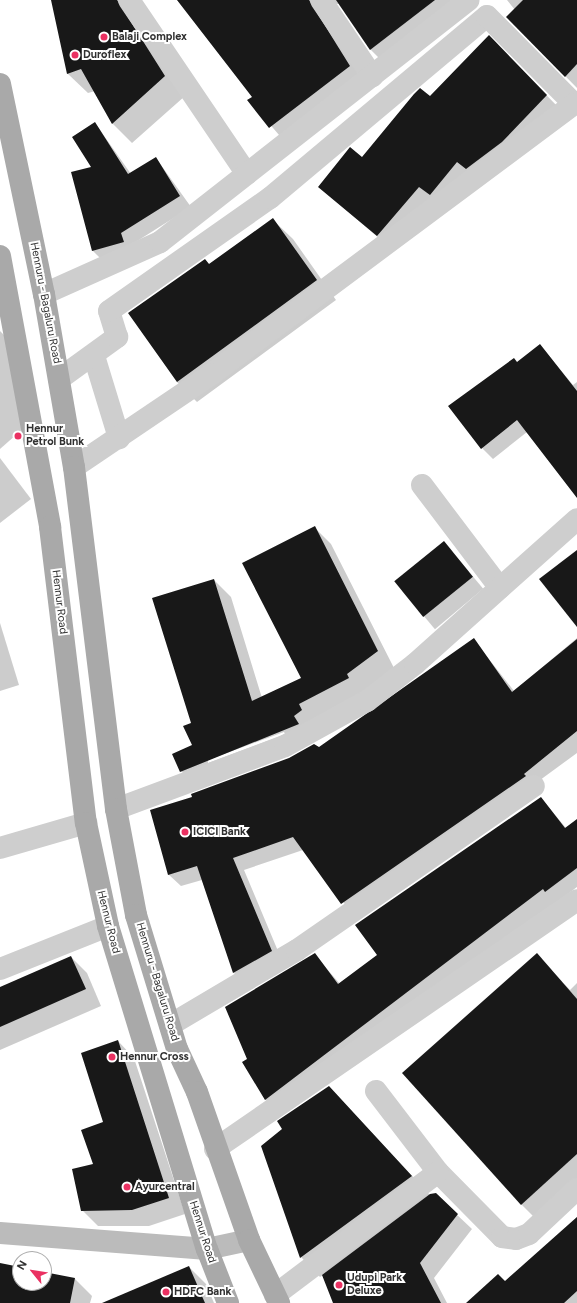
<!DOCTYPE html>
<html>
<head>
<meta charset="utf-8">
<style>
	body { margin:0 }
	#map { position:relative; width:577px; height:1303px; overflow:hidden; background:#fff; font-family:Figtree,sans-serif }
	div>[style] { position:absolute }
	[style*='--x'] { left:calc(var(--x)*1px); top:calc(var(--y)*1px); width:calc(var(--w)*1px); rotate:calc(var(--a)*1deg) }
	.shadow>* { inset:0; background:#0003; transform-origin:0 0 }
	.building>* { inset:0; background:#181818; transform-origin:0 0 }
	.street>* { height:22px; margin:-11px; padding:0 11px; transform-origin:11px; border-radius:11px; background:#cecece }
	.secondary>* { height:22px; margin:-11px; padding:0 11px; transform-origin:11px; border-radius:11px; background:#bbb }
	.primary>* { height:22px; margin:-11px; padding:0 11px; transform-origin:11px; border-radius:11px; background:#a9a9a9 }
	.dots>* { width:11px; height:11px; translate:-50% -50%; box-sizing:border-box; border:2px solid #fff; border-radius:50% }
	span { translate:-50% -50%; white-space:nowrap; text-align:center; line-height:1.15; -webkit-text-stroke:4px #fff; paint-order:stroke }
	.poi-label { font-size:11px; color:#313131; font-weight:700 }
	.left { translate:0 -50%; text-align:left }
	.street-label { font-size:11px; color:#313131 }
	.north { position:absolute; left:12px; top:1251px; width:40px; height:40px; box-sizing:border-box; background:#fff; border:1px solid #adadad; border-radius:50%; rotate:300deg; font-size:11px; font-weight:700; line-height:16px; text-align:center; color:#313131 }
	.north::after { content:''; display:block; margin:auto; width:14px; height:18px; background:#ea3162; clip-path:polygon(50% 0,100% 100%,50% 72%,0 100%) }
</style>
</head>
<body>
<div id="map">
	<div class="shadow">
		<div style="clip-path:polygon(52px 0,131px 0,185px 96px,132px 143px,113px 124px,95px 91px,88px 93px,68px 74px)"></div>
		<div style="clip-path:polygon(177px 0,472px 0,385px 64px,370px 49px,340px 4px,328px 4px,364px 81px,285px 142px,249px 100px,253px 97px)"></div>
		<div style="clip-path:polygon(507px 0,577px 0,577px 88px,507px 17px,515px 10px)"></div>
		<div style="clip-path:polygon(489px 37px,563px 112px,394px 251px,319px 187px,362px 159px,430px 98px)"></div>
		<div style="clip-path:polygon(95px 123px,131px 174px,156px 158px,191px 207px,104px 262px,93px 251px)"></div>
		<div style="clip-path:polygon(273px 220px,293px 239px,336px 300px,197px 402px,177px 382px,129px 313px,205px 260px,210px 265px)"></div>
		<div style="clip-path:polygon(0 331px,6px 337px,25px 427px,0 449px)"></div>
		<div style="clip-path:polygon(540px 345px,573px 385px,577px 382px,577px 494px,527px 432px,493px 459px,482px 448px,517px 363px)"></div>
		<div style="clip-path:polygon(0 458px,31px 499px,0 523px)"></div>
		<div style="clip-path:polygon(evenodd,314px 527px,331px 544px,394px 668px,315px 741px,198px 788px,181px 771px,193px 745px,192px 723px,214px 580px,231px 597px,262px 698px,302px 679px,314px 527px,284px 732px,285px 734px,208px 763px,208px 760px,284px 732px)"></div>
		<div style="left:444px;top:542px;width:61px;height:63px;rotate:50deg"></div>
		<div style="clip-path:polygon(0 623px,19px 685px,0 691px)"></div>
		<div style="clip-path:polygon(577px 638px,577px 753px,354px 916px,303px 850px,244px 870px,283px 963px,246px 985px,234px 973px,202px 880px,181px 886px,168px 874px,194px 798px,319px 748px,474px 640px,514px 691px)"></div>
		<div style="clip-path:polygon(541px 798px,566px 828px,577px 820px,577px 887px,277px 1111px,265px 1099px,249px 1060px,314px 954px,340px 984px,379px 955px)"></div>
		<div style="clip-path:polygon(537px 955px,570px 990px,577px 983px,577px 1181px,535px 1218px,521px 1204px)"></div>
		<div style="clip-path:polygon(71px 957px,87px 973px,101px 1006px,0 1050px,0 988px)"></div>
		<div style="clip-path:polygon(118px 1041px,134px 1058px,185px 1214px,149px 1226px,98px 1226px,82px 1210px,104px 1123px)"></div>
		<div style="clip-path:polygon(329px 1087px,430px 1195px,435px 1194px,472px 1229px,434px 1278px,447px 1303px,334px 1303px,323px 1275px,320px 1277px,301px 1257px)"></div>
		<div style="clip-path:polygon(577px 1217px,577px 1303px,467px 1303px,505px 1282px)"></div>
		<div style="clip-path:polygon(0 1264px,20px 1268px,20px 1283px,44px 1283px,44px 1273px,75px 1279px,92px 1296px,90px 1303px,0 1303px)"></div>
		<div style="clip-path:polygon(189px 1267px,206px 1284px,214px 1303px,104px 1303px)"></div>
	</div>
	<div class="building">
		<div style="clip-path:polygon(51px 0,117px 0,165px 76px,112px 124px,81px 69px,67px 74px)"></div>
		<div style="clip-path:polygon(177px 0,309px 0,350px 66px,269px 128px,247px 100px,252px 97px)"></div>
		<div style="clip-path:polygon(336px 0,435px 0,370px 50px)"></div>
		<div style="clip-path:polygon(523px 0,577px 0,577px 64px,565px 77px,506px 17px)"></div>
		<div style="clip-path:polygon(489px 35px,547px 95px,502px 142px,466px 169px,457px 162px,430px 195px,419px 187px,377px 236px,318px 187px,350px 147px,362px 157px,414px 94px,420px 88px,430px 96px)"></div>
		<div style="clip-path:polygon(95px 122px,128px 174px,156px 157px,180px 196px,121px 233px,124px 242px,92px 251px,71px 172px,91px 167px,72px 137px)"></div>
		<div style="clip-path:polygon(273px 218px,317px 280px,177px 382px,128px 313px,205px 259px,209px 264px)"></div>
		<div style="clip-path:polygon(540px 344px,577px 391px,577px 498px,517px 420px,481px 449px,448px 406px,514px 358px,517px 362px)"></div>
		<div style="clip-path:polygon(315px 526px,378px 651px,347px 674px,349px 678px,299px 704px,302px 710px,294px 716px,299px 724px,180px 772px,172px 754px,192px 745px,183px 726px,191px 723px,152px 598px,214px 579px,252px 701px,301px 678px,242px 563px)"></div>
		<div style="left:444px;top:541px;width:46px;height:64px;rotate:51deg"></div>
		<div style="clip-path:polygon(577px 550px,577px 627px,539px 579px)"></div>
		<div style="clip-path:polygon(474px 638px,512px 692px,577px 639px,577px 731px,524px 774px,526px 776px,341px 904px,293px 837px,233px 858px,272px 951px,233px 973px,197px 866px,168px 875px,150px 810px,192px 797px,191px 794px,289px 758px,314px 744px,319px 747px)"></div>
		<div style="clip-path:polygon(541px 797px,565px 828px,577px 819px,577px 868px,545px 892px,543px 889px,265px 1100px,242px 1062px,247px 1059px,225px 1007px,315px 953px,338px 984px,377px 955px,355px 925px)"></div>
		<div style="clip-path:polygon(537px 953px,577px 999px,577px 1154px,521px 1205px,402px 1073px)"></div>
		<div style="clip-path:polygon(71px 956px,86px 989px,0 1027px,0 987px)"></div>
		<div style="clip-path:polygon(118px 1040px,169px 1198px,132px 1210px,81px 1211px,72px 1169px,93px 1164px,81px 1130px,103px 1122px,81px 1053px)"></div>
		<div style="clip-path:polygon(329px 1086px,412px 1176px,300px 1258px,261px 1146px,282px 1129px,277px 1121px)"></div>
		<div style="clip-path:polygon(436px 1193px,458px 1214px,420px 1263px,441px 1303px,333px 1303px,322px 1275px,430px 1194px)"></div>
		<div style="clip-path:polygon(577px 1217px,577px 1291px,564px 1303px,466px 1303px,498px 1274px,505px 1281px)"></div>
		<div style="clip-path:polygon(0 1263px,20px 1267px,20px 1283px,44px 1283px,44px 1272px,75px 1278px,70px 1303px,0 1303px)"></div>
		<div style="clip-path:polygon(189px 1266px,205px 1303px,102px 1303px)"></div>
	</div>
	<div class="street">
		<div style="--x:129;--y:0;--w:210;--a:55.9"></div>
		<div style="--x:321;--y:0;--w:92;--a:56.1"></div>
		<div style="--x:44;--y:294;--w:127;--a:-24.1"></div>
		<div style="--x:160;--y:242;--w:392;--a:-38.1"></div>
		<div style="--x:94;--y:356;--w:86;--a:73"></div>
		<div style="--x:59;--y:379;--w:72;--a:-35.9"></div>
		<div style="--x:117;--y:337;--w:27;--a:-107"></div>
		<div style="--x:109;--y:311;--w:197;--a:-35.1"></div>
		<div style="--x:270;--y:198;--w:283;--a:-40"></div>
		<div style="--x:487;--y:16;--w:124;--a:45.3"></div>
		<div style="--x:574;--y:104;--w:452;--a:143.3"></div>
		<div style="--x:212;--y:374;--w:166;--a:146"></div>
		<div style="--x:422;--y:485;--w:129;--a:52.9"></div>
		<div style="--x:116;--y:809;--w:180;--a:-20.4"></div>
		<div style="--x:285;--y:746;--w:94;--a:-28.8"></div>
		<div style="--x:367;--y:701;--w:61;--a:-37.6"></div>
		<div style="--x:415;--y:664;--w:217;--a:-41.8"></div>
		<div style="--x:0;--y:848;--w:90;--a:-16.2"></div>
		<div style="--x:0;--y:969;--w:116;--a:-21.7"></div>
		<div style="--x:170;--y:1025;--w:147;--a:-30.6"></div>
		<div style="--x:297;--y:950;--w:288;--a:-34.7"></div>
		<div style="--x:376;--y:1091;--w:102;--a:52.6"></div>
		<div style="--x:438;--y:1172;--w:91;--a:45.4"></div>
		<div style="--x:502;--y:1237;--w:14;--a:8"></div>
		<div style="--x:516;--y:1239;--w:14;--a:-21"></div>
		<div style="--x:529;--y:1234;--w:66;--a:-43.2"></div>
		<div style="--x:215;--y:1149;--w:439;--a:-34.5"></div>
		<div style="--x:275;--y:1295;--w:204;--a:-37"></div>
	</div>
	<div class="secondary">
		<div style="--x:0;--y:1233;--w:208;--a:4.4"></div>
		<div style="--x:207;--y:1249;--w:43;--a:-12.1"></div>
	</div>
	<div class="primary">
		<div style="--x:0;--y:84;--w:215;--a:78.2"></div>
		<div style="--x:44;--y:294;--w:176;--a:80.2"></div>
		<div style="--x:74;--y:467;--w:345;--a:83"></div>
		<div style="--x:116;--y:809;--w:108;--a:79.3"></div>
		<div style="--x:136;--y:915;--w:140;--a:73"></div>
		<div style="--x:177;--y:1049;--w:47;--a:65.1"></div>
		<div style="--x:197;--y:1092;--w:157;--a:70.6"></div>
		<div style="--x:249;--y:1240;--w:70;--a:64.5"></div>
		<div style="--x:0;--y:256;--w:276;--a:79.5"></div>
		<div style="--x:50;--y:527;--w:298;--a:83.1"></div>
		<div style="--x:86;--y:823;--w:105;--a:77.9"></div>
		<div style="--x:108;--y:926;--w:338;--a:73"></div>
		<div style="--x:207;--y:1249;--w:58;--a:68.7"></div>
	</div>
	<div class="dots">
		<div style="left:104px;top:37px;background:#ea3162"></div>
		<div style="left:75px;top:55px;background:#ea3162"></div>
		<div style="left:18px;top:436px;background:#ea3162"></div>
		<div style="left:185px;top:832px;background:#ea3162"></div>
		<div style="left:112px;top:1057px;background:#ea3162"></div>
		<div style="left:127px;top:1187px;background:#ea3162"></div>
		<div style="left:339px;top:1285px;background:#ea3162"></div>
		<div style="left:166px;top:1292px;background:#ea3162"></div>
	</div>
	<div class="poi-label">
		<span class="left" style="left:112px;top:37px">Balaji Complex</span>
		<span class="left" style="left:83px;top:55px">Duroflex</span>
		<span class="left" style="left:26px;top:436px">Hennur<br>Petrol Bunk</span>
		<span class="left" style="left:193px;top:832px">ICICI Bank</span>
		<span class="left" style="left:120px;top:1057px">Hennur Cross</span>
		<span class="left" style="left:135px;top:1187px">Ayurcentral</span>
		<span class="left" style="left:347px;top:1285px">Udupi Park<br>Deluxe</span>
		<span class="left" style="left:174px;top:1292px">HDFC Bank</span>
	</div>
	<div class="street-label">
		<span style="left:45px;top:303px;rotate:79deg">Hennuru - Bagaluru Road</span>
		<span style="left:59px;top:602px;rotate:83deg">Hennur Road</span>
		<span style="left:108px;top:922px;rotate:76deg">Hennur Road</span>
		<span style="left:157px;top:982px;rotate:73deg">Hennuru - Bagaluru Road</span>
		<span style="left:202px;top:1232px;rotate:72deg">Hennur Road</span>
	</div>
	<div class="north">N</div>
</div>
</body>
</html>
